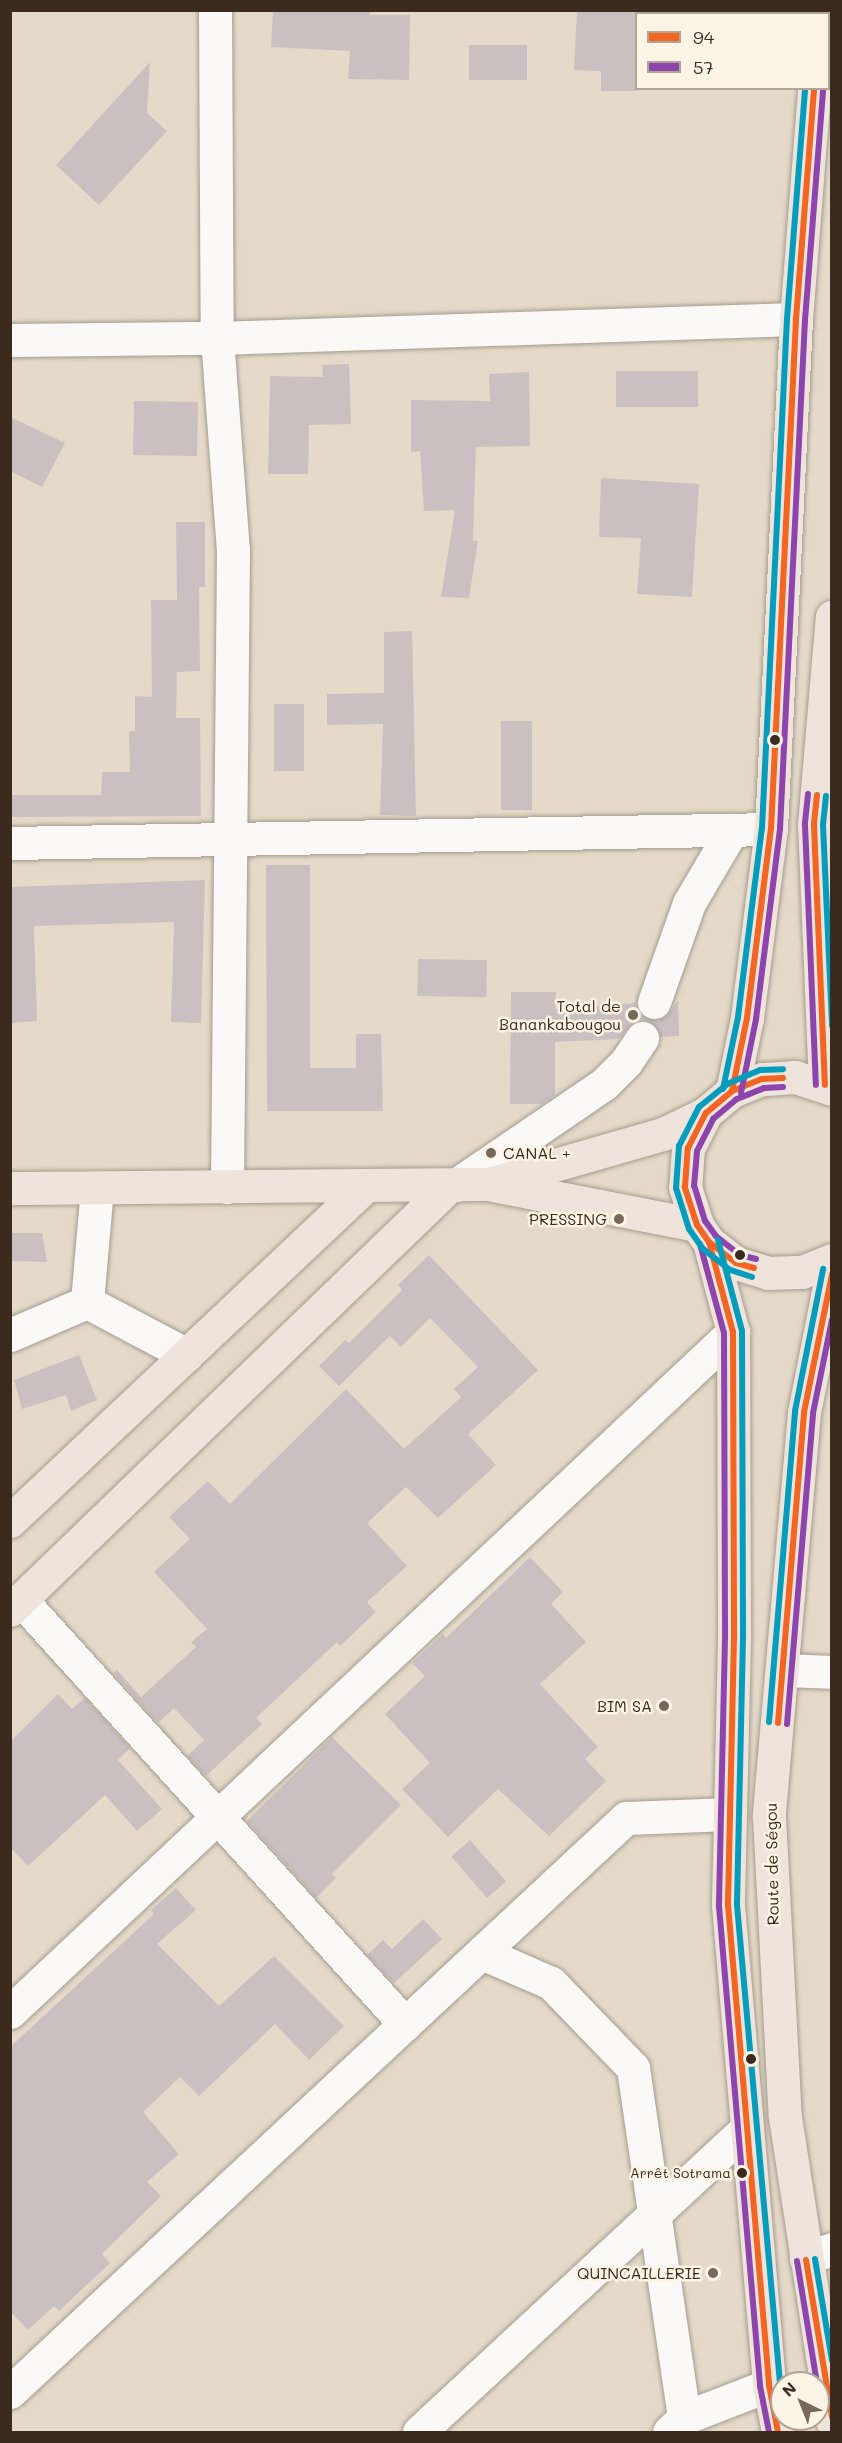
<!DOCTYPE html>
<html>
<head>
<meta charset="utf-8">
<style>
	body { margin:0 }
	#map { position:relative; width:842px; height:2443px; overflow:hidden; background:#e5dac9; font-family:Mali,sans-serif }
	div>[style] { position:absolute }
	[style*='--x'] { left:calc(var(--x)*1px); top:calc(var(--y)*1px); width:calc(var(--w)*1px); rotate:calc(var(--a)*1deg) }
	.building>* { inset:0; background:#cbc0c1; transform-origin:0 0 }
	.roads { filter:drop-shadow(0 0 2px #a49c90) drop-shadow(0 0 2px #a49c90) }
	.minor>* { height:33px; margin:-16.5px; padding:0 16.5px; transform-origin:16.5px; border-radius:16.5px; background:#fbf9f7 }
	.major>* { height:33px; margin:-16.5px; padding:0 16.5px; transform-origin:16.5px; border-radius:16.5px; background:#eee4dc }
	.highway>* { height:33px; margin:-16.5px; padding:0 16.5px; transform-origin:16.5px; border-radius:16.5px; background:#eee4dc }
	.bus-1>* { height:6px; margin:-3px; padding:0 3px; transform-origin:3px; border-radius:3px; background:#f26522 }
	.bus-2>* { height:6px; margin:-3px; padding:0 3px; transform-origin:3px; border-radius:3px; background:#8e44ad }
	.bus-3>* { height:6px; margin:-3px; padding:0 3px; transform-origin:3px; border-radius:3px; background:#069cbc }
	.dots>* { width:16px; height:16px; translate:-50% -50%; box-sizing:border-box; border:3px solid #fcf5e5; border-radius:50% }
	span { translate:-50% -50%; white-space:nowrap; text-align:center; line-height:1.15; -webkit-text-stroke:5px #fcf5e5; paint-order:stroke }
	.bus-label { font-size:14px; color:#3b2a1e }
	.right { translate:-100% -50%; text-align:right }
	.poi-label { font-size:16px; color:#3b2a1e }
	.left { translate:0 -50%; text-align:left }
	.street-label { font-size:16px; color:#3b2a1e }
	.frame { position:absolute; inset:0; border:12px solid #3b2a1e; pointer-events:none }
	.legend { position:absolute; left:635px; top:12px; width:195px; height:78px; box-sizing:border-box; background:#fcf5e5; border:2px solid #afa495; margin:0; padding:8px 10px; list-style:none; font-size:18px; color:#3b2a1e }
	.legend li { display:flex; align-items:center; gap:12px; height:30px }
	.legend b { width:30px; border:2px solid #afa495 }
	.north { position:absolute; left:770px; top:2371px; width:60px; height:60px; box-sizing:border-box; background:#fcf5e5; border:2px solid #afa495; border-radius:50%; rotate:317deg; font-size:16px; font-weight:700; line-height:24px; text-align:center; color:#3b2a1e }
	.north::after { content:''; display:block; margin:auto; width:21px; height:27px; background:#76685a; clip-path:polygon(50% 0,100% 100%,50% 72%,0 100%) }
</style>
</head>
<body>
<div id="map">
	<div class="building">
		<div style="clip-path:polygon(273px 10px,370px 10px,370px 15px,410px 15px,409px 80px,348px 79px,350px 51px,271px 47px)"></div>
		<div style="clip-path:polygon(577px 10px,636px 10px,636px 91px,601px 91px,601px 71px,574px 70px)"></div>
		<div style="left:527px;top:45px;width:35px;height:58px;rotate:90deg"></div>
		<div style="clip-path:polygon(150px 62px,147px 113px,167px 131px,99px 205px,56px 165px)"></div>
		<div style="clip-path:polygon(349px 364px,351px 424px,309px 425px,308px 474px,268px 474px,270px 376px,323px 377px,322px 365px)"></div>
		<div style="left:698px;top:371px;width:36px;height:82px;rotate:90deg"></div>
		<div style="clip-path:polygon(529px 372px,530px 446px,476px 447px,473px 540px,478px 541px,469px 598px,441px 597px,455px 510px,424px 511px,420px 451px,411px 452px,411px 400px,490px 401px,489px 374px)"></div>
		<div style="left:134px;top:401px;width:64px;height:54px;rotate:1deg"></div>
		<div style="clip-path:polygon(10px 417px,65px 443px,42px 487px,10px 471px)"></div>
		<div style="clip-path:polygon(601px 478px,699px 484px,692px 597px,637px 594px,641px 538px,599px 537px)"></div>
		<div style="clip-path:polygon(176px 522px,205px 522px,205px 587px,199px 587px,200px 671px,177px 672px,176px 718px,200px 718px,201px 816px,10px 817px,10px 795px,101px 795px,102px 772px,130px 772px,129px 731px,135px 731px,135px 696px,152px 697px,151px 600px,177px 600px)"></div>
		<div style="clip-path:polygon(412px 631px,416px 816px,380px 815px,383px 724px,327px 725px,327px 694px,384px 693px,384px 632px)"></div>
		<div style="left:304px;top:704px;width:67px;height:30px;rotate:90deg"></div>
		<div style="left:501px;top:721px;width:31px;height:89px"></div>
		<div style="clip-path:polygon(266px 865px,310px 865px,310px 1068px,356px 1068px,356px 1034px,381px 1034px,383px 1111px,267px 1111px)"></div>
		<div style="clip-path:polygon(205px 880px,201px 1023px,171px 1022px,174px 922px,34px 926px,37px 1021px,10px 1023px,10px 887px)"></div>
		<div style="left:418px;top:959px;width:69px;height:37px;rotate:1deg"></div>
		<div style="clip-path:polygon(511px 992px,556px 992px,555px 1009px,636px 1003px,640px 1015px,657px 1020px,667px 1016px,678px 1000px,679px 1036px,660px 1037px,653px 1023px,643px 1019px,633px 1022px,619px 1039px,555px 1042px,555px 1095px,542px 1104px,510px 1104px)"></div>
		<div style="clip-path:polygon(10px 1233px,42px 1233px,47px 1262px,10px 1261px)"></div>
		<div style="clip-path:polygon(429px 1255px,538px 1370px,468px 1434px,496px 1465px,438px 1518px,406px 1487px,367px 1523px,407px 1566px,367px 1602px,376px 1612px,340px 1646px,337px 1642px,256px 1718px,262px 1724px,206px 1776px,187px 1756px,204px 1740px,174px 1708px,158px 1723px,113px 1673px,117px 1670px,141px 1697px,196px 1647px,191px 1642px,207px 1629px,154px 1572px,190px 1539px,169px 1517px,208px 1481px,230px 1504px,346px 1389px,404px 1449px,461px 1397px,454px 1389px,478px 1367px,430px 1318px,401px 1347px,390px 1336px,339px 1386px,319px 1366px,345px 1340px,349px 1343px,402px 1290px,398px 1285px)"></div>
		<div style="clip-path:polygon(79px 1355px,97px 1400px,71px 1411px,66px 1395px,22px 1409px,14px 1380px)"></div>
		<div style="clip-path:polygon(530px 1557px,563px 1592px,551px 1604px,586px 1642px,540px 1684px,598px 1747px,585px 1759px,606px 1781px,549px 1836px,498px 1789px,448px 1837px,402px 1789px,430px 1763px,385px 1714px,425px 1676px,412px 1663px,443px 1634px,446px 1638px)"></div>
		<div style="clip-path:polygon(58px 1694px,72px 1709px,85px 1698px,130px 1748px,118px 1760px,162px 1809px,137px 1831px,105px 1795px,28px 1866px,10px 1847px,10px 1742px)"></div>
		<div style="clip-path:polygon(332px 1737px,401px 1805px,332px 1874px,336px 1878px,316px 1898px,247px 1821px)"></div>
		<div style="left:470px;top:1840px;width:55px;height:25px;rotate:49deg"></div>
		<div style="clip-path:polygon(176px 1888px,196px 1910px,157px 1944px,219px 2006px,274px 1956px,344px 2026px,309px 2060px,275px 2024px,199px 2096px,180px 2077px,143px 2112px,179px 2154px,147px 2182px,161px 2196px,102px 2254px,110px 2263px,59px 2311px,54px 2306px,28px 2330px,10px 2311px,10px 2047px,154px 1914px,151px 1910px)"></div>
		<div style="clip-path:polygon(423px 1919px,442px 1939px,394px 1983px,367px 1955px,383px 1940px,392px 1949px)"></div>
	</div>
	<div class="roads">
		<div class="minor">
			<div style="--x:215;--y:10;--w:328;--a:89.7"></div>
			<div style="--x:217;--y:338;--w:213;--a:85.7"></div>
			<div style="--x:233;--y:550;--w:637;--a:90.54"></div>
			<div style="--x:10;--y:340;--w:207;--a:-0.6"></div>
			<div style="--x:217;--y:338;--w:579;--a:-1.88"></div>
			<div style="--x:10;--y:843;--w:761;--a:-1.05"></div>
			<div style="--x:654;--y:1002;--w:105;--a:-70.5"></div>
			<div style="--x:689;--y:903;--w:85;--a:-59.5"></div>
			<div style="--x:456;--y:1185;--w:179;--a:-34.3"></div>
			<div style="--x:604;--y:1084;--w:31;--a:-45"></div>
			<div style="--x:626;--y:1062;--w:29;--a:-56"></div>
			<div style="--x:87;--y:1302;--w:113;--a:27.9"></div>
			<div style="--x:10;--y:1335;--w:84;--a:-23.2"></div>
			<div style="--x:87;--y:1302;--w:114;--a:-85"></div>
			<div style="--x:21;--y:1600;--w:572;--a:47.83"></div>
			<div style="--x:783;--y:1670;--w:49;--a:2.3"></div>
			<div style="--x:482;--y:1953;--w:75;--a:23.5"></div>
			<div style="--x:551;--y:1983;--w:118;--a:46"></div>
			<div style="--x:633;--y:2068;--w:354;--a:81.7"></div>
			<div style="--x:10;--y:2012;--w:993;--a:-43.24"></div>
			<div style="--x:806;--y:2258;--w:28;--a:-19"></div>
			<div style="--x:10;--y:2392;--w:842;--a:-42.98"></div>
			<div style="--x:626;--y:1818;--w:103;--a:-2.2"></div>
			<div style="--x:419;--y:2432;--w:446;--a:-42.8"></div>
			<div style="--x:669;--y:2432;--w:21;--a:-43"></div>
			<div style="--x:684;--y:2418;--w:91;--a:-21.2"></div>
		</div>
		<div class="major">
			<div style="--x:492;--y:1183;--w:178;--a:-16"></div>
			<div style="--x:663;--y:1134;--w:48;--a:-26"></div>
			<div style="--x:10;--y:1188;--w:478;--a:-0.5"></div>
			<div style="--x:488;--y:1184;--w:213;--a:11.1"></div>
			<div style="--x:10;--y:1521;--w:487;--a:-43.3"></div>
			<div style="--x:10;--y:1610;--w:610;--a:-44"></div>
		</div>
		<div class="highway">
			<div style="--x:820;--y:14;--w:4;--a:-90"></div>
			<div style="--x:825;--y:1085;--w:260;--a:-92.4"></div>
			<div style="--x:814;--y:825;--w:209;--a:-85.1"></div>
			<div style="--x:832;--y:1089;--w:40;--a:-162"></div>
			<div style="--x:794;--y:1077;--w:32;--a:176"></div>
			<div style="--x:762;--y:1079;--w:32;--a:158"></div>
			<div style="--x:732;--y:1091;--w:34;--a:140"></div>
			<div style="--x:706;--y:1113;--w:39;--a:117"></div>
			<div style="--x:688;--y:1148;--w:39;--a:94"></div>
			<div style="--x:685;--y:1187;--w:40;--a:72"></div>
			<div style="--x:697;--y:1225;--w:21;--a:55"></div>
			<div style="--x:709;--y:1242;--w:34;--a:38"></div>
			<div style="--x:736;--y:1263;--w:34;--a:17"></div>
			<div style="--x:768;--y:1273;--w:34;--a:-2"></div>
			<div style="--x:802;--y:1272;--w:32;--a:-22"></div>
			<div style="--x:732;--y:1091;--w:75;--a:-78.4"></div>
			<div style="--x:747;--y:1018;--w:191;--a:-82.8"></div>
			<div style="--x:771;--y:829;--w:511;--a:-87.19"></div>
			<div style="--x:796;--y:319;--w:232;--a:-85.5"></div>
			<div style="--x:709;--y:1242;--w:93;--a:75.1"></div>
			<div style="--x:733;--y:1332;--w:306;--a:89.8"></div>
			<div style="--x:734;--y:1638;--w:267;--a:91.3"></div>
			<div style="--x:728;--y:1905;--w:482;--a:85.1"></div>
			<div style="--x:769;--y:2385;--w:48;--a:79.2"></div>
			<div style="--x:832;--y:1271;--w:144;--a:101.2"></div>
			<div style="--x:804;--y:1412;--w:406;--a:95"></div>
			<div style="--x:769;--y:1816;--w:301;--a:87"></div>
			<div style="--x:785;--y:2117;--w:307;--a:81.2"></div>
		</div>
	</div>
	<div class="bus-1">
		<div style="--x:817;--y:795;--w:30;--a:96"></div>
		<div style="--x:814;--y:825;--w:260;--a:87.6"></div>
		<div style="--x:732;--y:1091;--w:75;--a:-78.4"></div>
		<div style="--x:747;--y:1018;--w:191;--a:-82.8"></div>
		<div style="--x:771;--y:829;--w:511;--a:-87.19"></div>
		<div style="--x:796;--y:319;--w:232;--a:-85.5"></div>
		<div style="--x:709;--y:1242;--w:93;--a:75.1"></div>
		<div style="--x:733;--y:1332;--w:306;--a:89.8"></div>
		<div style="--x:734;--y:1638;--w:267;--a:91.3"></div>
		<div style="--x:728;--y:1905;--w:482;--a:85.1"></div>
		<div style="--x:769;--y:2385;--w:48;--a:79.2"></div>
		<div style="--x:754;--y:1268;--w:19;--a:-164"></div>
		<div style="--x:736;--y:1263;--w:34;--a:-142"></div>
		<div style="--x:709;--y:1242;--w:21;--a:-125"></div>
		<div style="--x:697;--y:1225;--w:40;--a:-108"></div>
		<div style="--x:685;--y:1187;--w:39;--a:-86"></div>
		<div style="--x:688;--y:1148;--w:39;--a:-63"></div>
		<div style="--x:706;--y:1113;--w:34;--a:-40"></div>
		<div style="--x:732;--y:1091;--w:32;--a:-22"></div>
		<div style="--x:762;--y:1079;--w:21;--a:-3"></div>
		<div style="--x:778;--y:1723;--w:312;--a:-85.2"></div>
		<div style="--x:804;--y:1412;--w:141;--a:-78.5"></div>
		<div style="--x:806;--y:2260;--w:159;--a:80.6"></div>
	</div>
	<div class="bus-2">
		<div style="--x:808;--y:794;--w:31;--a:96"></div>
		<div style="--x:805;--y:825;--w:260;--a:87.6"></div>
		<div style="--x:741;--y:1093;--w:76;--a:-78.5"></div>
		<div style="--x:756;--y:1019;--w:192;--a:-82.8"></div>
		<div style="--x:780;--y:829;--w:510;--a:-87.19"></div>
		<div style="--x:805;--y:320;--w:232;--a:-85.5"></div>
		<div style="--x:700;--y:1244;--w:92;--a:74.9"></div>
		<div style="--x:724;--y:1333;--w:305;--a:89.8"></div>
		<div style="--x:725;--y:1638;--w:268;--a:91.3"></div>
		<div style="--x:719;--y:1906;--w:482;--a:85.1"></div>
		<div style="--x:760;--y:2386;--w:47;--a:78.9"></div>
		<div style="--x:756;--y:1259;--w:16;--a:-166"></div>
		<div style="--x:740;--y:1255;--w:31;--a:-142"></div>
		<div style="--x:716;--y:1236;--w:19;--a:-126"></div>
		<div style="--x:705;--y:1221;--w:37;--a:-107"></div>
		<div style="--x:694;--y:1186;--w:35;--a:-85"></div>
		<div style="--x:697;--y:1151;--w:36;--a:-63"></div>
		<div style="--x:713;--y:1119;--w:31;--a:-40"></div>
		<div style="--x:737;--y:1099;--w:29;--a:-22"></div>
		<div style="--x:764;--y:1088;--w:19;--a:-3"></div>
		<div style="--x:787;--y:1724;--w:312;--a:-85.2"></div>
		<div style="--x:813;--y:1413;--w:95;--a:-78.5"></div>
		<div style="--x:797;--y:2261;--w:124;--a:80.7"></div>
	</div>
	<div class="bus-3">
		<div style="--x:826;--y:796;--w:29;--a:96"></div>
		<div style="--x:823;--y:825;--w:201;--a:87.4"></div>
		<div style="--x:723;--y:1089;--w:74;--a:-78.2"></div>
		<div style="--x:738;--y:1017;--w:191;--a:-82.8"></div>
		<div style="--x:762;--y:828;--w:510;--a:-87.19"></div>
		<div style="--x:787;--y:319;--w:232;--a:-85.5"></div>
		<div style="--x:718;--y:1240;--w:94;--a:75.2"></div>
		<div style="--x:742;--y:1331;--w:307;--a:89.8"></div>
		<div style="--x:743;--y:1638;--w:267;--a:91.3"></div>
		<div style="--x:737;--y:1905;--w:502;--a:84.86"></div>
		<div style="--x:752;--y:1277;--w:23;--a:-162"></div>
		<div style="--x:730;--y:1270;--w:34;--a:-142"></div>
		<div style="--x:703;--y:1249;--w:24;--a:-125"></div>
		<div style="--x:689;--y:1229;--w:43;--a:-107.6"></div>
		<div style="--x:676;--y:1188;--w:42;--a:-85.9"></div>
		<div style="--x:679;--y:1146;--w:44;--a:-62.9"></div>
		<div style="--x:699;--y:1107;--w:36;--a:-39"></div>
		<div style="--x:727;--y:1084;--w:36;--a:-23"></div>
		<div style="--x:760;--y:1070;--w:23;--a:-2"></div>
		<div style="--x:769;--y:1722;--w:312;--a:-85.2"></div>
		<div style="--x:795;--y:1411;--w:145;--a:-78.8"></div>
		<div style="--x:815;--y:2259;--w:103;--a:80.5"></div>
	</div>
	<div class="dots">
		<div style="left:775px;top:740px;background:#3b2a1e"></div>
		<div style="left:633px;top:1015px;background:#76685a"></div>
		<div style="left:491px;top:1153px;background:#76685a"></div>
		<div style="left:619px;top:1219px;background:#76685a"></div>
		<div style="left:740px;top:1255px;background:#3b2a1e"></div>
		<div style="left:664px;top:1706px;background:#76685a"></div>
		<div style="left:751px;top:2059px;background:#3b2a1e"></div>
		<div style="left:742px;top:2173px;background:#3b2a1e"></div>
		<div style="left:713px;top:2273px;background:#76685a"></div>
	</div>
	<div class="bus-label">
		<span class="right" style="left:731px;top:2173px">Arrêt Sotrama</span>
	</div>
	<div class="poi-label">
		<span class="right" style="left:621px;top:1015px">Total de<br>Banankabougou</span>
		<span class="left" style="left:503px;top:1153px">CANAL +</span>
		<span class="right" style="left:607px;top:1219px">PRESSING</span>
		<span class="right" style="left:652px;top:1706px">BIM SA</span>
		<span class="right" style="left:701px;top:2273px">QUINCAILLERIE</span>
	</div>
	<div class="street-label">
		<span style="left:772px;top:1864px;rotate:-91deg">Route de Ségou</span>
	</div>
	<div class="frame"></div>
	<ul class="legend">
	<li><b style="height:8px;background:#f26522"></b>94</li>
	<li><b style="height:8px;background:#8e44ad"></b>57</li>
	</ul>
	<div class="north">N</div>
</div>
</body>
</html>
